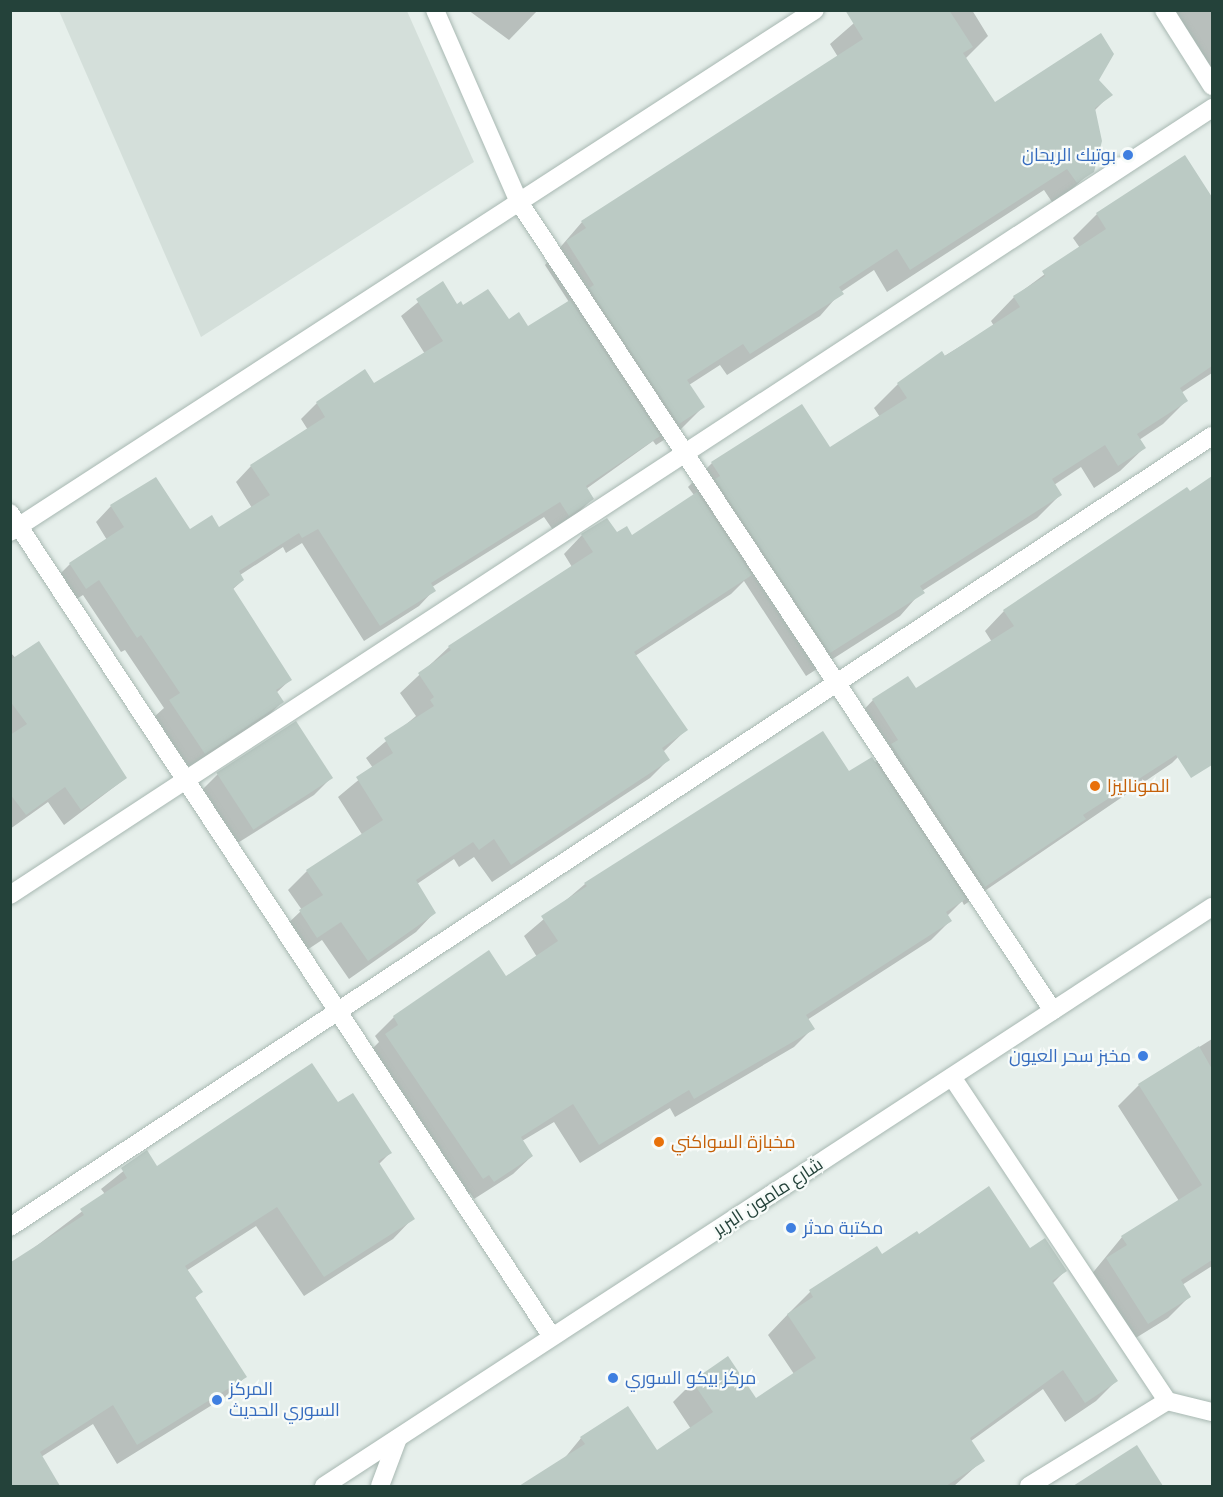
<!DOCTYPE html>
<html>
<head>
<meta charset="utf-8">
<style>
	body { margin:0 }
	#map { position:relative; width:1223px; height:1497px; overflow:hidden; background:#e6efeb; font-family:Roboto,Cairo,sans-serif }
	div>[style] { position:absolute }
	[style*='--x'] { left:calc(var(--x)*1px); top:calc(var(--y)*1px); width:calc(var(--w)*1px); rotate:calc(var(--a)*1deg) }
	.built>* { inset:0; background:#d4dfda }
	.shadow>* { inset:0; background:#0003 }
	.building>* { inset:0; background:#bbcac4; transform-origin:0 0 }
	.roads { filter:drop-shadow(0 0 2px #a8b8b2) drop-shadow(0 0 2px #a8b8b2) }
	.street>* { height:18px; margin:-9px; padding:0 9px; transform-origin:9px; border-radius:9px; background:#fff }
	.secondary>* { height:18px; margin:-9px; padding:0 9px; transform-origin:9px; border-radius:9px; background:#fff }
	.dots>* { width:16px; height:16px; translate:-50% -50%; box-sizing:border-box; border:3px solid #f7fbf9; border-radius:50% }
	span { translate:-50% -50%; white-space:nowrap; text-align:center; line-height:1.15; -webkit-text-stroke:4.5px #f7fbf9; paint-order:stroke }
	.shop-label { font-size:18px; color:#366cbe }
	.right { translate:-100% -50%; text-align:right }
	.left { translate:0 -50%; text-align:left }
	.food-label { font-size:18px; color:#c56008 }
	.street-label { font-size:18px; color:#24423a }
	.frame { position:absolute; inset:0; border:12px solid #24423a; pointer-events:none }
</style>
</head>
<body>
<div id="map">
	<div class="built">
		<div style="clip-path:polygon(59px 11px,407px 11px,474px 162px,201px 337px)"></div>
	</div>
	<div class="shadow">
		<div style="clip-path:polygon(468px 10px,538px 10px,509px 40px)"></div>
		<div style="clip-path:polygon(869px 10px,972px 10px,988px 36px,965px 59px,994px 104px,1098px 81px,1110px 95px,1094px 111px,1092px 171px,1054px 205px,1044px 190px,887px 292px,874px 270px,841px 292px,820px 316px,727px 375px,720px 365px,689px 385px,703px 407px,681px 429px,656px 445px,653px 441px,586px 489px,592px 499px,577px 514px,553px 530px,544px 517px,432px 587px,434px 590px,419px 606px,364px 641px,302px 543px,286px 553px,283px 547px,240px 575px,243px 580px,232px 590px,290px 680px,276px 693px,282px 702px,266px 718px,189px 768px,154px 717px,164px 708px,125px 650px,121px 652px,83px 595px,70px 603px,54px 580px,70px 564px,107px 540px,96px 522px,111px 506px,190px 531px,219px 529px,252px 508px,236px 482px,251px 466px,308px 430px,301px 419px,317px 403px,365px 371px,374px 385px,425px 354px,401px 316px,442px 283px,457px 306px,527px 328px,569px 302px,545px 265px,582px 222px,838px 57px,830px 44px)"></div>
		<div style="clip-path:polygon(1173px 10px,1212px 10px,1212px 73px)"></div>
		<div style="clip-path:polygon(1185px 157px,1212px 200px,1212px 300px,1207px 303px,1212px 311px,1212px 373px,1181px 393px,1186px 401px,1163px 424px,1139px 440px,1144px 448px,1120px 471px,1094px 488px,1081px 467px,1054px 485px,1060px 495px,1037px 518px,922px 591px,900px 616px,806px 676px,744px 581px,731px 594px,635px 656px,686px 730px,663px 752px,668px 760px,650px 778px,492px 882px,474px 857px,459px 867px,454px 859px,417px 884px,434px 913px,416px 932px,349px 979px,322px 940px,298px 956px,281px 930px,302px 910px,288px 890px,307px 871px,363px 836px,338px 797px,373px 768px,366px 758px,416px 716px,400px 693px,449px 647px,572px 567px,564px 554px,582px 535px,632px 537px,694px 495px,688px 487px,712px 463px,802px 406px,830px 449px,880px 417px,874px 408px,898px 384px,994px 326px,991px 321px,1014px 297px,1080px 248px,1073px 238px,1097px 214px)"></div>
		<div style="clip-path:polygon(1212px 478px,1212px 723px,1189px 739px,1192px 743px,1172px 763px,964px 905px,962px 901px,947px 916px,950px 921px,931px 940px,807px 1020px,813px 1028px,794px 1047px,675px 1117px,670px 1108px,580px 1163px,554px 1122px,522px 1141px,532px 1156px,513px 1174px,474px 1199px,470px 1193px,464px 1197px,368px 1053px,379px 1042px,375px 1036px,394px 1017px,505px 978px,537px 957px,524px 936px,585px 884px,874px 763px,879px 759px,854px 720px,873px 700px,916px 690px,992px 642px,985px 631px,1004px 611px)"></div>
		<div style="clip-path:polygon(10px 652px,126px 778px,64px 825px,48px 802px,10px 829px)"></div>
		<div style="clip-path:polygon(218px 774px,331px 778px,314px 795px,236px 844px,201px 791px)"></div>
		<div style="clip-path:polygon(1212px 1039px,1212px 1266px,1182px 1285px,1189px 1297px,1168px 1318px,1126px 1344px,1086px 1281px,1122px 1237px,1179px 1201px,1118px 1106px,1139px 1085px)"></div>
		<div style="clip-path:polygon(337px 1104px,390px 1153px,379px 1164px,413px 1218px,393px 1239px,304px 1296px,256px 1226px,186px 1271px,201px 1292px,194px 1299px,245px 1377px,225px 1397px,117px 1464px,93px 1424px,41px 1457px,59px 1486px,10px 1486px,10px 1266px,105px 1194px,101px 1189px,146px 1153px,157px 1168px)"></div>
		<div style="clip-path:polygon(918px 1236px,1030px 1250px,1065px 1271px,1052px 1284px,1116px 1381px,1096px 1401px,1065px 1422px,1043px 1389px,971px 1441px,983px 1460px,954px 1486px,525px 1486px,563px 1460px,581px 1438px,657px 1452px,691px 1429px,673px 1402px,693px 1382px,755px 1400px,794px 1374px,768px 1335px,790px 1312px,810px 1292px,877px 1248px,882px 1256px)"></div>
		<div style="clip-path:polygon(1136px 1447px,1161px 1486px,1077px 1486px,1080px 1483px)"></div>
	</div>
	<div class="building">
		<div style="clip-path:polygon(845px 10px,949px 10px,973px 47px,963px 53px,995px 102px,1101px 33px,1114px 54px,1099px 80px,1113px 95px,1095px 108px,1102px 141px,1094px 172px,1077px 183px,1067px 169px,910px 270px,897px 249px,839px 287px,844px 294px,750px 354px,743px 344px,687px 380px,705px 407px,679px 424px,589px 288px,594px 285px,566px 241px,586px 228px,581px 221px,863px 39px)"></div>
		<div style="clip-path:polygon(1185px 155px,1212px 197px,1212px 366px,1180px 388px,1188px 401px,1137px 434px,1146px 448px,1118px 466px,1105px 445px,1052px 479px,1062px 495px,920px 586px,925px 593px,830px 653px,715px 479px,720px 476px,711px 462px,802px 404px,830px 447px,907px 398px,897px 383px,942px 351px,945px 356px,1020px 307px,1013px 296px,1045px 276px,1042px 271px,1106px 229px,1096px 213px)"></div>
		<div style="clip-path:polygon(443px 281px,457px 304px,461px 301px,463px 305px,488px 289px,509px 319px,519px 312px,528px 326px,570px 300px,660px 436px,586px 486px,594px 499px,569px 516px,560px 502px,431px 583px,436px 591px,380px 626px,318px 529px,302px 538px,299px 533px,239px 571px,244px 580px,233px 588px,292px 680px,276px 690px,284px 702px,205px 754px,169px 700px,180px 693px,141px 635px,137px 638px,99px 580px,86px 589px,69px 563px,124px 527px,110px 505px,156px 477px,190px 529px,212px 515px,219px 527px,270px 495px,250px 465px,325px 417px,316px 402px,365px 369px,374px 383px,443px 341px,416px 299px)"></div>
		<div style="clip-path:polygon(1212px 476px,1212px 765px,1191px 778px,1176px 755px,1083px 815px,1086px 819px,985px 887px,891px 744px,898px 740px,872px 699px,908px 676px,916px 688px,1014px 626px,1003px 610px,1187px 487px,1190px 491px)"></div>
		<div style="clip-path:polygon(697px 492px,752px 575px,634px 652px,688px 730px,662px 748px,670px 760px,511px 865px,494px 839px,479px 850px,473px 842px,416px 880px,436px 913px,368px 961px,341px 922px,317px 938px,299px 910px,323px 895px,306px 870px,383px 820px,356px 777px,393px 753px,384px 738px,434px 706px,430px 700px,434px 697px,418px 673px,451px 650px,448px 646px,593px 552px,581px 534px,607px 518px,617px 532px,627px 526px,632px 535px)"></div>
		<div style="clip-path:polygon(39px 641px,127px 778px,81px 810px,65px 787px,26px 815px,10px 794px,10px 735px,27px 724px,10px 701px,10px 660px)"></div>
		<div style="left:296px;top:721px;width:68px;height:95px;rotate:57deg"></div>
		<div style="clip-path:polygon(823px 731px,849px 771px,872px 757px,966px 899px,946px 912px,952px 921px,806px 1015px,815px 1029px,694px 1099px,689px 1090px,599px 1145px,573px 1104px,521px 1137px,533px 1156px,494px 1182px,489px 1175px,483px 1179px,385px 1034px,398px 1025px,393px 1016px,489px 950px,506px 976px,558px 941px,541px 916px,587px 886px,584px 883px)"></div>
		<div style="clip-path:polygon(1199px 1046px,1212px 1069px,1212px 1260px,1181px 1280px,1191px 1297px,1148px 1324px,1106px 1258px,1127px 1245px,1121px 1236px,1202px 1185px,1138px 1084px)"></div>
		<div style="clip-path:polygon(312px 1063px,338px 1102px,353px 1093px,392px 1153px,378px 1161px,415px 1219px,324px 1277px,277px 1207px,185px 1266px,203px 1292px,195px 1297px,247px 1377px,137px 1445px,113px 1405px,40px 1452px,60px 1486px,10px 1486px,11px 1262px,84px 1215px,80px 1209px,127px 1178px,121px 1168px,147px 1150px,157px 1166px)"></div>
		<div style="clip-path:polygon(989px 1186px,1030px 1248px,1045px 1238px,1067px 1271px,1052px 1281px,1118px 1381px,1085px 1403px,1063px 1370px,970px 1438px,985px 1461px,946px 1486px,519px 1486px,585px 1444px,580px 1437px,628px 1406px,657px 1450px,713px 1412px,692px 1381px,728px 1356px,756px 1398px,816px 1358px,787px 1314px,813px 1297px,809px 1290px,877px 1246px,882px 1254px,917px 1231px,919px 1234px)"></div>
		<div style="clip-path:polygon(1137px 1445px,1163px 1486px,1073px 1486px)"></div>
	</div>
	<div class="roads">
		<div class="street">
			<div style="--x:435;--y:10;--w:210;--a:66.4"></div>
			<div style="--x:519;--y:202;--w:969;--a:56.57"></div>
			<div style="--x:1164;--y:10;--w:90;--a:57.7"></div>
			<div style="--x:10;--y:513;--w:986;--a:56.66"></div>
			<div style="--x:10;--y:532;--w:959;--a:-32.96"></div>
			<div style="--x:10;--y:895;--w:1437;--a:-33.21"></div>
			<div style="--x:952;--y:1077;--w:389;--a:56.4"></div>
			<div style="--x:10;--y:1227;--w:1439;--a:-33.35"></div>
			<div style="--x:1029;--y:1486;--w:162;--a:-31.6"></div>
			<div style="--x:1167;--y:1401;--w:46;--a:13.7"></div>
		</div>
		<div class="secondary">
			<div style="--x:324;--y:1486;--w:1060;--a:-33.11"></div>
			<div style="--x:380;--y:1486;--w:51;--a:-69.4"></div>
		</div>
	</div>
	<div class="dots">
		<div style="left:1128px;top:155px;background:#3f7fe0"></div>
		<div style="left:1095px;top:786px;background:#e8710a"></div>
		<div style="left:1143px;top:1056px;background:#3f7fe0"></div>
		<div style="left:659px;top:1142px;background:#e8710a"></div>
		<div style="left:791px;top:1228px;background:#3f7fe0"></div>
		<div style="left:613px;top:1378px;background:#3f7fe0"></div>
		<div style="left:217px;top:1400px;background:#3f7fe0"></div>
	</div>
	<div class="shop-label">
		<span class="right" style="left:1116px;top:155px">بوتيك الريحان</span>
		<span class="right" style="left:1131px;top:1056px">مخبز سحر العيون</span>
		<span class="left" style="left:803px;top:1228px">مكتبة مدثر</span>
		<span class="left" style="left:625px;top:1378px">مركز بيكو السوري</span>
		<span class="left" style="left:229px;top:1400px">المركز<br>السوري الحديث</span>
	</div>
	<div class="food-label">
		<span class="left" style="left:1107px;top:786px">الموناليزا</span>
		<span class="left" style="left:671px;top:1142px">مخبازة السواكني</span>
	</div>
	<div class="street-label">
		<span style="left:768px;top:1197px;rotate:-33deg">شارع مامون البرير</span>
	</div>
	<div class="frame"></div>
</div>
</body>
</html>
